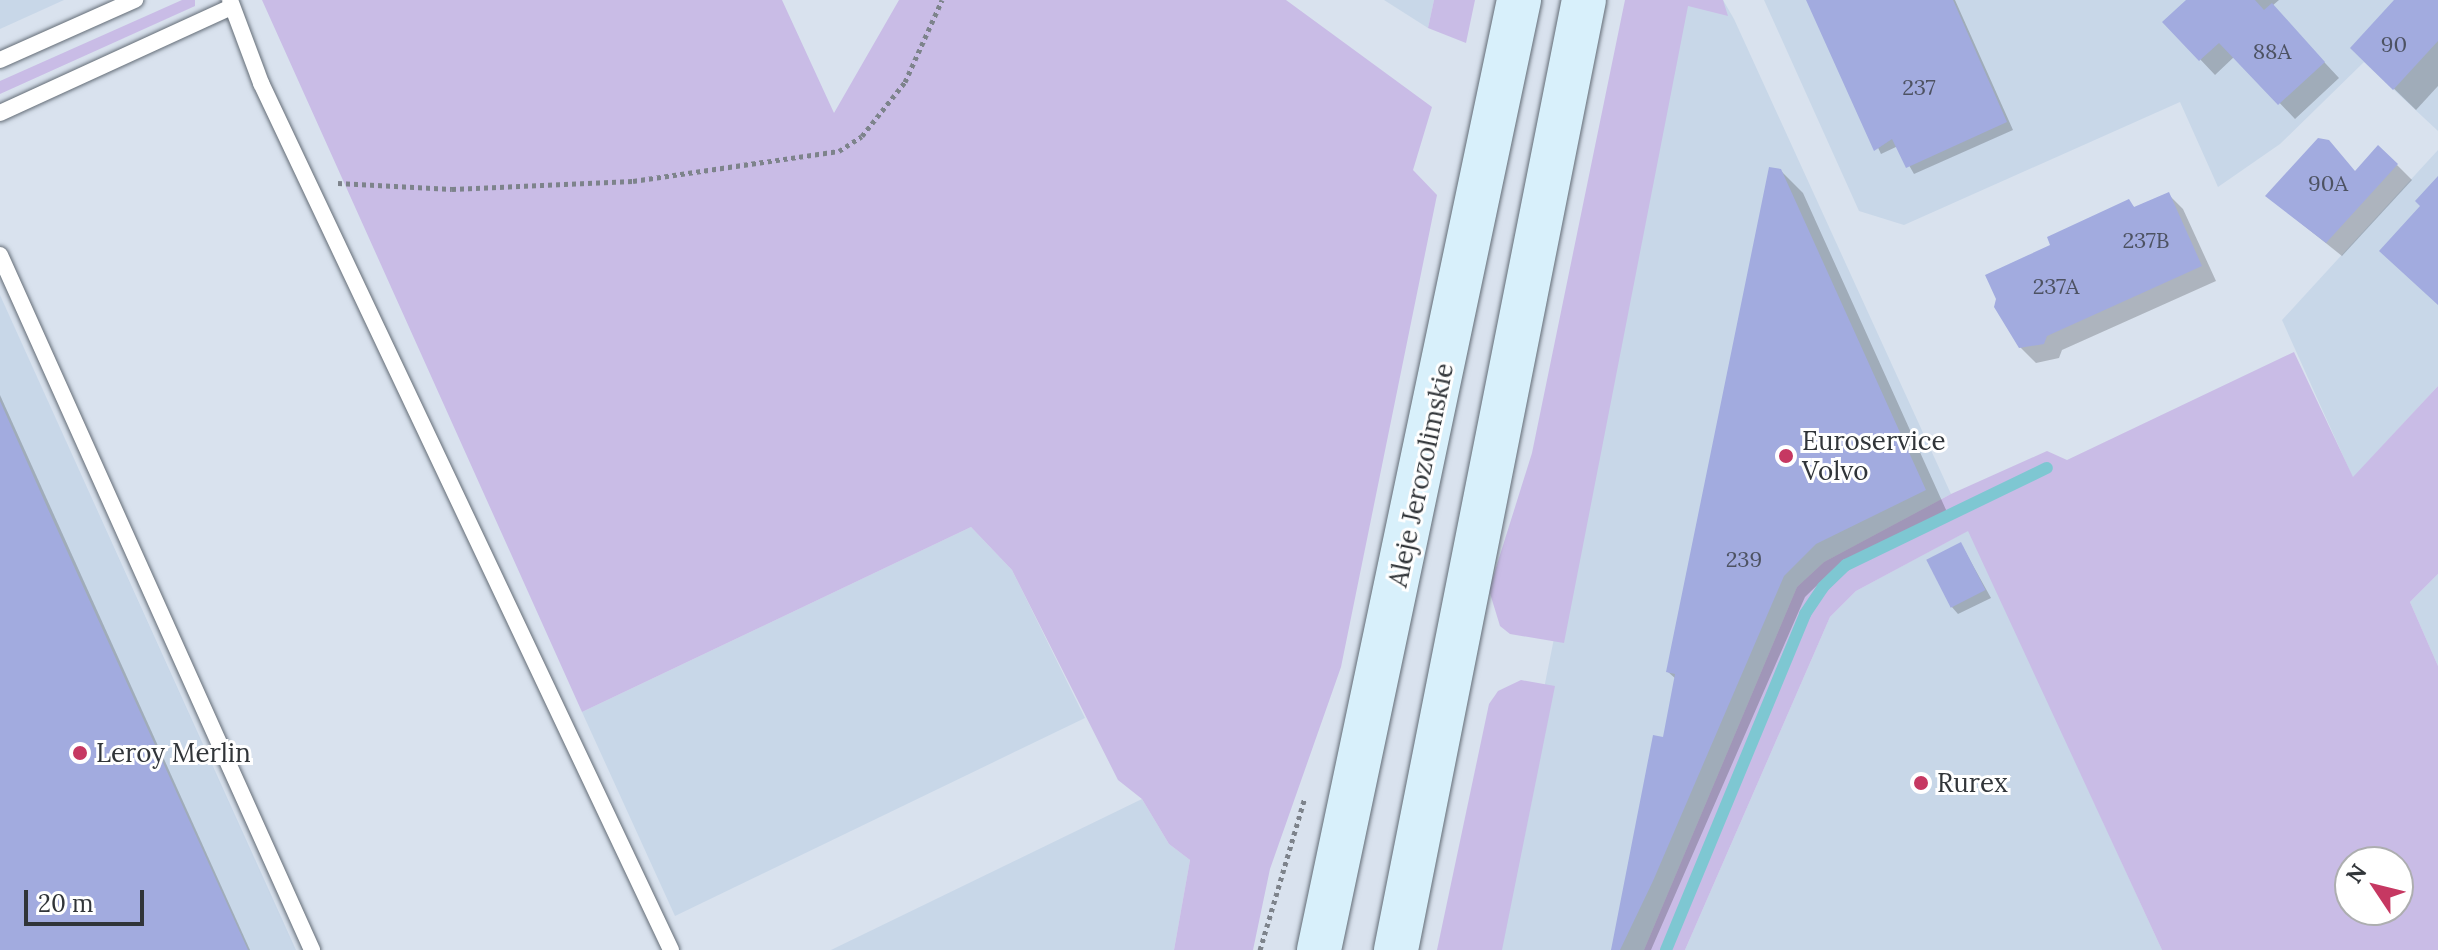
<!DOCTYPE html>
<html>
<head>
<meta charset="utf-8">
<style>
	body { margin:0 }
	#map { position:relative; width:2438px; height:950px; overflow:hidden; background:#d9e2ee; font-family:Lora,serif }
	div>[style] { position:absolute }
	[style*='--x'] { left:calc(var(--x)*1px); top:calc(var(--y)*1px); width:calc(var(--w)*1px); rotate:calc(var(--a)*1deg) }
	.built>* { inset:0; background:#c8d7e8 }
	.green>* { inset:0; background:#c9bce6 }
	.shadow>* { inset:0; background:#0003 }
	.stream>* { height:12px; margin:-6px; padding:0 6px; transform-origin:6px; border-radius:6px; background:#7ec7d2 }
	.building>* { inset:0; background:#a2abdf; transform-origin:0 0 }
	.path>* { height:5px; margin-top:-2.5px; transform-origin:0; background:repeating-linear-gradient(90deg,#7d838b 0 4px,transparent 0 8px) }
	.roads { filter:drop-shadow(0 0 2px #636c76) drop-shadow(0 0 2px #636c76) }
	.lane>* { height:16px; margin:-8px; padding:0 8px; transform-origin:8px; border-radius:8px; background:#fff }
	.secondary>* { height:44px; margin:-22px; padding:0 22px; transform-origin:22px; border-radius:22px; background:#d8f0fb }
	.dots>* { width:22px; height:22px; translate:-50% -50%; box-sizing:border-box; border:4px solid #fff; border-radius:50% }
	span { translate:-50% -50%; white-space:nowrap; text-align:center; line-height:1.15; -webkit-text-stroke:6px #fff; paint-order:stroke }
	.number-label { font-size:22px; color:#4d5262 }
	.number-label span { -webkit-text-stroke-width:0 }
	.poi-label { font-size:26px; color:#313539 }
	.left { translate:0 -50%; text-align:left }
	.street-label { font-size:26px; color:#313539 }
	.north { position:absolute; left:2334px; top:846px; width:80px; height:80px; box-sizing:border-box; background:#fff; border:2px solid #adaeb0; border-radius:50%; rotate:305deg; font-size:22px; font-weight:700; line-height:32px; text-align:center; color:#313539 }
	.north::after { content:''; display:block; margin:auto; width:28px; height:36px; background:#c63862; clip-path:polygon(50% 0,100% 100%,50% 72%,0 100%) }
	.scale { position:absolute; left:24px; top:890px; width:120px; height:36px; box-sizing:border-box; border:4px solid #313539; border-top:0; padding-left:10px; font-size:24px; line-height:28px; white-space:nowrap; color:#313539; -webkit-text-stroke:6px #fff; paint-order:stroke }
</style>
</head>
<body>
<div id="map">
	<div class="built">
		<div style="clip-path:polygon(0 0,64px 0,0 29px)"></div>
		<div style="clip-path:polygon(1384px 0,1434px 0,1428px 28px)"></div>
		<div style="clip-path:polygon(1681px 0,1723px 0,1734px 19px,1951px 494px,1824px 562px,1797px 587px,1644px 950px,1492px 950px)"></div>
		<div style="clip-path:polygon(1764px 0,2438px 0,2438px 131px,2364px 62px,2280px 144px,2218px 187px,2180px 102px,1904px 225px,1859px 211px)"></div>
		<div style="clip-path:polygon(2438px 150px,2438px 386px,2353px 478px,2282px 320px)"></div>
		<div style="clip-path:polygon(0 295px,296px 950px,0 950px)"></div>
		<div style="clip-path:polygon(971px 527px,1012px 570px,1085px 718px,675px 916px,582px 712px)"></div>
		<div style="clip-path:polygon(1969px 530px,2162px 950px,1685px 950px,1830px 617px,1856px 591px)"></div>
		<div style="clip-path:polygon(2438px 574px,2438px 666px,2410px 602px)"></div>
		<div style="clip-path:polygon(1142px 799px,1169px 844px,1190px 860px,1174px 950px,831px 950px)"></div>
	</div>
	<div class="green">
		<div style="clip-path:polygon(182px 0,195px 0,195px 6px,0 94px,0 81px)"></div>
		<div style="clip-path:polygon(262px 0,782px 0,834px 113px,899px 0,1286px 0,1432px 107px,1413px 170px,1437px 195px,1341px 667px,1270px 869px,1253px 950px,1174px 950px,1190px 860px,1169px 844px,1142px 799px,1118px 780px,1012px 570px,971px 527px,582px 712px)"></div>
		<div style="clip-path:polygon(1434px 0,1475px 0,1466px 43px,1428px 28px)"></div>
		<div style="clip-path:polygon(1625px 0,1723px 0,1728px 16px,1688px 6px,1564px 643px,1510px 634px,1500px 626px,1489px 590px,1532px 453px)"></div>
		<div style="clip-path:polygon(evenodd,2294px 352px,2353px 477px,2438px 386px,2438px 574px,2410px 602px,2438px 666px,2438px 950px,2162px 950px,1968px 531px,1856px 591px,1830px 617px,1685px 950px,1644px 950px,1797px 587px,1824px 562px,1951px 494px,2047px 451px,2067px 460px,2294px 352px,2350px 862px,2398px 862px,2398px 910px,2350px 910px,2350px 862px)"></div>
		<div style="clip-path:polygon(1521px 680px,1555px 686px,1502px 950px,1437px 950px,1489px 704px,1498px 691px)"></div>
	</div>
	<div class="shadow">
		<div style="clip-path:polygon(1808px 0,1955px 0,2013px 130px,1914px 174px,1898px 146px,1881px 154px)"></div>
		<div style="clip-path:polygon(2189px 0,2279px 0,2272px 6px,2339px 78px,2295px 119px,2235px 56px,2215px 75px,2165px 22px)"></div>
		<div style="clip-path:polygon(2397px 0,2438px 0,2438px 86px,2416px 110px,2352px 48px)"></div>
		<div style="clip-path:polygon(2397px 165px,2412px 180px,2342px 256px,2267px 196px)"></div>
		<div style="clip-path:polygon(1781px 171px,1803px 193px,1947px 512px,1838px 565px,1805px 597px,1651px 950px,1614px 950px,1664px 739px,1676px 679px,1668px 672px)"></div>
		<div style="clip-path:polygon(2168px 194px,2183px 209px,2216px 281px,2062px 350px,2059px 358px,2036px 363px,2020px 347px,2053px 246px,2129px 202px,2136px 209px)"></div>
		<div style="clip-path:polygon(0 395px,250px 950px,0 950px)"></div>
		<div style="clip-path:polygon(1961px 544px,1991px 598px,1958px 614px,1951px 606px)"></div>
	</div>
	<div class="stream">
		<div style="--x:1666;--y:950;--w:364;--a:-67.5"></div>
		<div style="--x:1805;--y:614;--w:32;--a:-56"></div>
		<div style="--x:1823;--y:587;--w:32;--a:-44"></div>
		<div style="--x:1846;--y:565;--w:223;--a:-25.8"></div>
	</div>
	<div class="building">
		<div style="clip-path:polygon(1806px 0,1953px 0,2007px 122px,1906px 168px,1892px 139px,1874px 151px)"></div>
		<div style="clip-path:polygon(2186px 0,2255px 0,2264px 10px,2272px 3px,2325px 62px,2278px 105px,2219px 43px,2199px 61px,2162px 22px)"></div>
		<div style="clip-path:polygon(2394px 0,2438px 0,2438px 41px,2393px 90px,2350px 48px)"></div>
		<div style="clip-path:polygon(2318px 138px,2329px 140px,2355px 171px,2378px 145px,2398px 164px,2326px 243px,2265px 196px)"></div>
		<div style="clip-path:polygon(1769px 167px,1781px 169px,1926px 490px,1816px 544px,1784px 576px,1653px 881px,1620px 950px,1611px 950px,1653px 735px,1663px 737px,1675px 674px,1666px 672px)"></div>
		<div style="clip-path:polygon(2438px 176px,2438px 305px,2379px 251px,2420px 206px,2415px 201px)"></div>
		<div style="clip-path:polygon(2169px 192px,2202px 266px,2047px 336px,2044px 344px,2019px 348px,1994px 307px,1996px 299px,1985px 275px,2050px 245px,2047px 237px,2129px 199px,2134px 207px)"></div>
		<div style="clip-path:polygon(0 401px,48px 509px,248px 950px,0 950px)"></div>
		<div style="left:1961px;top:542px;width:54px;height:39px;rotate:63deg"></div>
	</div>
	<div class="path">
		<div style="--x:338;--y:183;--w:114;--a:3"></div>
		<div style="--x:452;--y:189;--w:181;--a:-2.5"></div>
		<div style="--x:633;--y:181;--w:208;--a:-8.3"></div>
		<div style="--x:839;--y:151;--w:27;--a:-33"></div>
		<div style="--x:862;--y:136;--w:69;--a:-51.5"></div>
		<div style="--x:905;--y:82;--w:90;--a:-65.7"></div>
		<div style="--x:1260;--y:950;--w:159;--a:-73.6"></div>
	</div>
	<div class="roads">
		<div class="lane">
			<div style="--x:230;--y:0;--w:89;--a:69.5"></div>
			<div style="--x:261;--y:83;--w:959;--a:64.69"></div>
			<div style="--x:0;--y:60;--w:148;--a:-24"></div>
			<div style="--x:0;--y:113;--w:255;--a:-24.6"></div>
			<div style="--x:0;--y:255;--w:762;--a:65.82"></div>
		</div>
		<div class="secondary">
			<div style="--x:1319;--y:950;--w:971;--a:-78.11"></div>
			<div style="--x:1396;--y:950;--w:968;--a:-78.81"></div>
		</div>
	</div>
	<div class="dots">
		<div style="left:1786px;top:456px;background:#c63862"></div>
		<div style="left:80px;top:753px;background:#c63862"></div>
		<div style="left:1921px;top:783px;background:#c63862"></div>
	</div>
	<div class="number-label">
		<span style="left:2394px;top:45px">90</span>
		<span style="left:2272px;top:52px">88A</span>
		<span style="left:1919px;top:88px">237</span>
		<span style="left:2328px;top:184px">90A</span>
		<span style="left:2146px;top:241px">237B</span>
		<span style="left:2056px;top:287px">237A</span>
		<span style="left:1744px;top:560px">239</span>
	</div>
	<div class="poi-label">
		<span class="left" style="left:1802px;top:456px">Euroservice<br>Volvo</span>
		<span class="left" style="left:96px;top:753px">Leroy Merlin</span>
		<span class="left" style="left:1937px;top:783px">Rurex</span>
	</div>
	<div class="street-label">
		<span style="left:1421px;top:475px;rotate:-78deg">Aleje Jerozolimskie</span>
	</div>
	<div class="north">N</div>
	<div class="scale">20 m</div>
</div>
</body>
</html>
